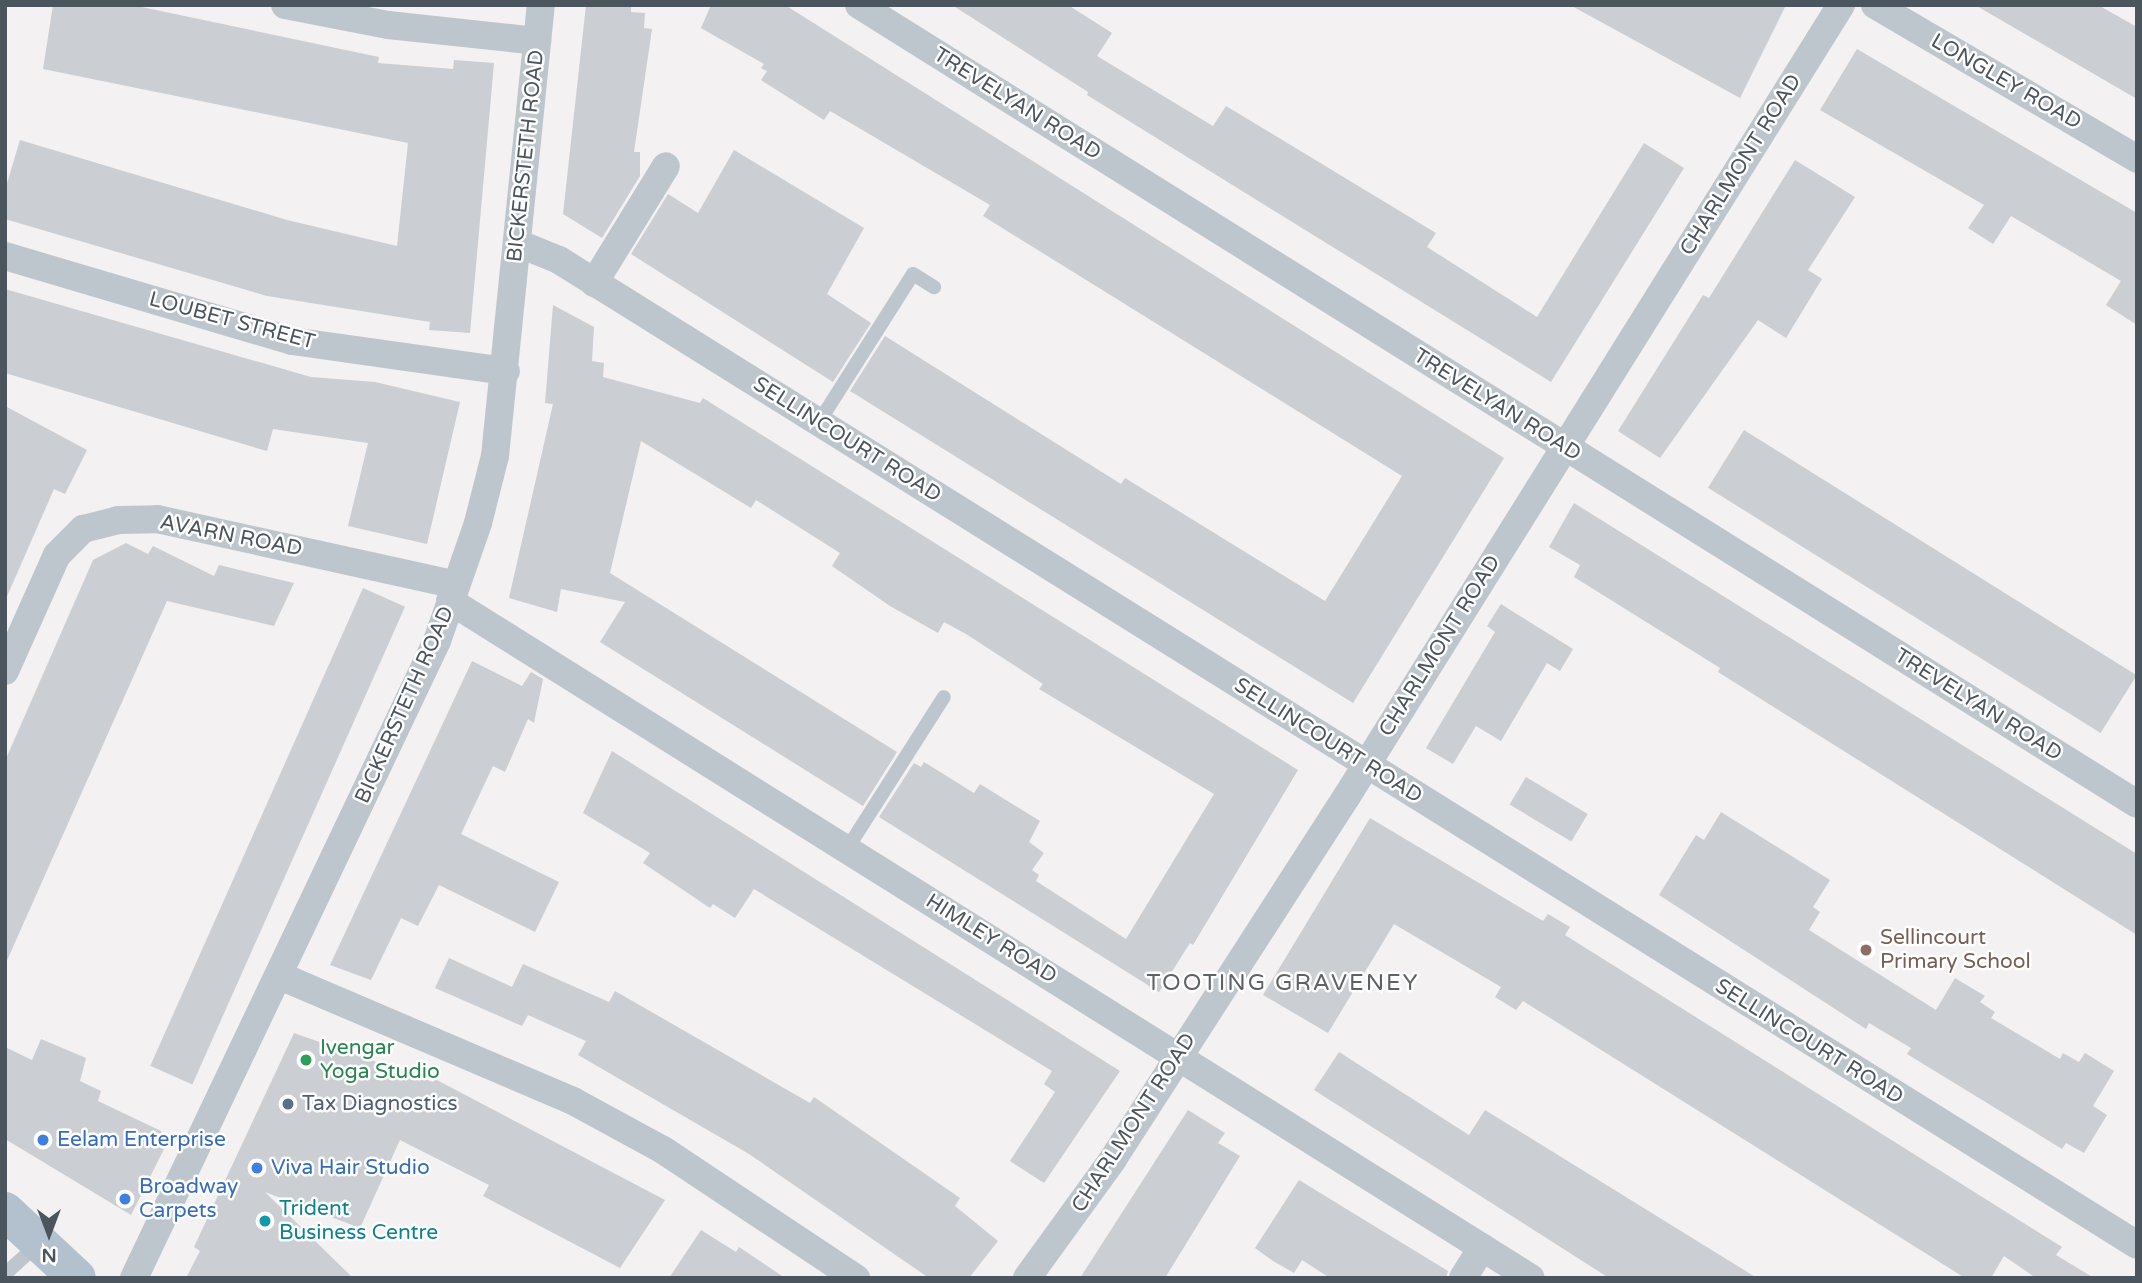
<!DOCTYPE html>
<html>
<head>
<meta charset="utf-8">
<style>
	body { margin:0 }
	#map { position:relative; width:2142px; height:1283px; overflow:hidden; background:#f3f1f1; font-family:"Varela Round",sans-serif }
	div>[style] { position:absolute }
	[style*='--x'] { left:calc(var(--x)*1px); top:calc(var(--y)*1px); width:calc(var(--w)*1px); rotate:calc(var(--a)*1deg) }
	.building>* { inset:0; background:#cbced3; transform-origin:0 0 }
	.lane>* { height:14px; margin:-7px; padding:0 7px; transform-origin:7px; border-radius:7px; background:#bec6cd }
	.street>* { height:28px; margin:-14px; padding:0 14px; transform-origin:14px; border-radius:14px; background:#bec6cd }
	.primary>* { height:38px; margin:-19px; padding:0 19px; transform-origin:19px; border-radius:19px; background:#b3c1ce }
	.dots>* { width:19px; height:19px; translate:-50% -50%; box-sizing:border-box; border:4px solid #fff; border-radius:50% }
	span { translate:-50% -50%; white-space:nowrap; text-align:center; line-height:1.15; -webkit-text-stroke:5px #fff; paint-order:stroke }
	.street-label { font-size:21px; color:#4a555e }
	.education-label { font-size:21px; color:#785e54 }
	.left { translate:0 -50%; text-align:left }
	.leisure-label { font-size:21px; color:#27864d }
	.service-label { font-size:21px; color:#4e5e75 }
	.shop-label { font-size:21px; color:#366cbe }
	.culture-label { font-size:21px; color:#0d838f }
	.neighbourhood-label { font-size:23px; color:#5e6266; letter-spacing:2px }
	.frame { position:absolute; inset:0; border:7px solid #4a555e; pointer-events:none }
	.north { position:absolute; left:14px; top:1199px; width:70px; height:70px; -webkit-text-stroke:5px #fff; paint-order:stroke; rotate:180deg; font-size:19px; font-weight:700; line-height:28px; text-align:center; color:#4a555e }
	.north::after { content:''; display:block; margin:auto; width:24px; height:32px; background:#4a555e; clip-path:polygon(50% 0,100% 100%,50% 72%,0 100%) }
</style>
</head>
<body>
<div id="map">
	<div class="building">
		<div style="clip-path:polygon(53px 5px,132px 5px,379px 57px,378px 63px,453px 69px,454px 60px,494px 63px,470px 333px,429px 330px,430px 322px,267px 296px,5px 219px,5px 190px,20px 140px,287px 220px,397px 246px,408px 143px,43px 69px)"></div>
		<div style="clip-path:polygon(586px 5px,631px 5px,631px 12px,645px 13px,644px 28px,652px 29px,634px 152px,640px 152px,640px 176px,602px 238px,563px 214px)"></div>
		<div style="clip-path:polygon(711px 5px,785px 5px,1504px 458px,1353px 703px,850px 391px,885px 336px,1121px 484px,1125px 478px,1325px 601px,1402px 476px,983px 216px,990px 205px,830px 111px,824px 120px,761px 80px,767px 71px,761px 68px,764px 64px,701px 28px)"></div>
		<div style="clip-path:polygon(952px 5px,1068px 5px,1112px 33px,1097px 56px,1213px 126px,1226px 106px,1436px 233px,1427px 247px,1537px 317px,1644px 143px,1684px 168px,1551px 382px,1087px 95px,1088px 92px)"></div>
		<div style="clip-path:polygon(1570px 5px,1786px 5px,1740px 98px)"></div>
		<div style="clip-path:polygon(1975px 5px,2098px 5px,2137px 27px,2137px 99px)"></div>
		<div style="clip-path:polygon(1857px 49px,2137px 213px,2137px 325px,2106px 305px,2121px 281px,2011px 216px,1993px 244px,1968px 228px,1984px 205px,1820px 110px)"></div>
		<div style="clip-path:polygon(734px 150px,864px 228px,827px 294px,871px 323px,833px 382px,631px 254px,668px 194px,698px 213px)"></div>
		<div style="clip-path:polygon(1795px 160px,1855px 197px,1808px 270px,1822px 279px,1786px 338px,1758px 320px,1660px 458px,1618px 431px,1703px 295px,1709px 298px)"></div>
		<div style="clip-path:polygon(5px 289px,311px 377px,375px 382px,460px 402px,427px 544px,348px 526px,368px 443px,273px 429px,267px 451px,5px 373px)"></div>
		<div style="clip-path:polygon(553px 305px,594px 327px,592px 361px,604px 363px,603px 377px,700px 403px,703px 398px,1298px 770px,1193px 945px,1190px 943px,1159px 992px,879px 817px,914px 763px,921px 767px,924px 762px,974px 793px,980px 784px,1040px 821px,1029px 842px,1044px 853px,1032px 870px,1039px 875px,1036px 881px,1126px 939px,1214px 794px,1039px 689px,1043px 684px,966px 634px,944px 622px,938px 633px,890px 606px,832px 566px,840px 553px,756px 500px,751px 508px,641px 441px,610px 573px,897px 752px,863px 806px,600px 642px,625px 602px,561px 589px,557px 612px,509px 598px,553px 404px,545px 403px)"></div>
		<div style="clip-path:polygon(5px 406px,87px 450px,65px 494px,54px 489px,5px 601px)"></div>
		<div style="left:1744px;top:430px;width:463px;height:68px;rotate:32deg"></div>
		<div style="clip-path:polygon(1574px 503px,2137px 854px,2137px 935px,1718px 672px,1720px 668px,1574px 577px,1580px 565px,1549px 547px)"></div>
		<div style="clip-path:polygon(126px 543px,148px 554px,153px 546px,214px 576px,219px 565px,294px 583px,274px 626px,167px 601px,5px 965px,5px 761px,93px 560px)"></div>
		<div style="left:363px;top:588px;width:46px;height:523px;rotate:24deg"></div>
		<div style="clip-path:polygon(1501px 604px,1573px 649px,1560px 671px,1547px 663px,1501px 741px,1476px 726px,1453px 764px,1426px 748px,1495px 632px,1487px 626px)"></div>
		<div style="clip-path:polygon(472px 661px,522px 686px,531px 672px,543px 679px,534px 723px,528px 719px,505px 772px,493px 766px,461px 834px,559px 882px,535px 932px,439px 885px,418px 926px,401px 918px,371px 980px,330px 965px)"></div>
		<div style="clip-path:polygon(612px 751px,1120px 1071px,1044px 1183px,1010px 1161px,1055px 1092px,1044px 1084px,1052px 1071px,754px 889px,735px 918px,713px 904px,710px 908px,643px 863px,650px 853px,583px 813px)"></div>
		<div style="left:1526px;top:777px;width:72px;height:32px;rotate:31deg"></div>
		<div style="clip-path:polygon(1721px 812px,1830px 880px,1813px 907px,1820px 912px,1809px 930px,1936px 1010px,1955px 978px,1985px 996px,1980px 1002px,1995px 1012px,1991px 1018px,2060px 1059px,2063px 1053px,2079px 1062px,2085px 1053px,2114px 1071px,2093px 1106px,2107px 1115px,2084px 1153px,2066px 1143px,2062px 1149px,1907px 1054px,1911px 1048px,1869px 1023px,1866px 1029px,1659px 895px,1696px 835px,1704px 840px)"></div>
		<div style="clip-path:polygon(1370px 818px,1543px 921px,1548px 914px,1570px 927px,1565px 935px,2062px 1247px,2056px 1255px,2094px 1278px,2036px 1278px,2004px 1256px,1991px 1278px,1965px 1278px,1523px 1001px,1516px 1010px,1495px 997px,1501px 987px,1394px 924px,1328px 1033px,1263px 995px)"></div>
		<div style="clip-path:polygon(449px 958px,512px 987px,523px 964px,609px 1002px,615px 991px,810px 1103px,814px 1097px,960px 1198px,955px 1206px,998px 1241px,969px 1278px,929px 1278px,749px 1154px,578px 1055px,586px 1041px,528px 1015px,522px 1026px,435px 988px)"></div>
		<div style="clip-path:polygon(294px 1033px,433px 1082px,435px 1079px,665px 1200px,620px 1268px,483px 1196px,489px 1185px,400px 1140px,360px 1228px,265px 1192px,353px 1278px,186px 1278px,200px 1251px,194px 1247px)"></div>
		<div style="clip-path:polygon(41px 1039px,86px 1058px,80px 1081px,101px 1091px,98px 1101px,161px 1131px,166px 1145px,131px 1215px,5px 1139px,5px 1047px,32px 1060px)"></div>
		<div style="clip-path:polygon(1339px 1052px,1469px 1135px,1485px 1110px,1757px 1278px,1609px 1278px,1314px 1090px)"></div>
		<div style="clip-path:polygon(1188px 1110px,1225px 1133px,1218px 1143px,1240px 1156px,1165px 1278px,1080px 1278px)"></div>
		<div style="clip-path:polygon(1299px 1180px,1448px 1271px,1446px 1278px,1330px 1278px,1302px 1260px,1294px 1273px,1273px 1261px,1255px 1248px)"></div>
		<div style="clip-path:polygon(701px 1230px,736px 1252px,739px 1247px,785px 1278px,669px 1278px)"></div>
	</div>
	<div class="lane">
		<div style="--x:819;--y:422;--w:175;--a:-57.6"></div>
		<div style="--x:913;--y:274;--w:25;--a:32"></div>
		<div style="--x:847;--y:849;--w:180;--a:-57.5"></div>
		<div style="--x:5;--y:1274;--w:43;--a:-42.2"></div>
	</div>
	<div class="street">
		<div style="--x:285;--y:5;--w:105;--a:11"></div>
		<div style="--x:388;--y:25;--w:150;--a:6.1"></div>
		<div style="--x:859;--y:5;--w:1507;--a:32.01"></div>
		<div style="--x:1875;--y:5;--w:304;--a:30.4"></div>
		<div style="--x:517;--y:243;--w:45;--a:22"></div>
		<div style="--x:559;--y:260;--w:1860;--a:31.97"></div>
		<div style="--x:5;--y:256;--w:299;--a:16.5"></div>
		<div style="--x:292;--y:341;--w:216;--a:8"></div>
		<div style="--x:594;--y:283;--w:137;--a:-58.4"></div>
		<div style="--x:450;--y:601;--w:1275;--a:32.06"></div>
		<div style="--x:5;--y:671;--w:127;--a:-65.9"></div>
		<div style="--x:57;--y:555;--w:37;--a:-45"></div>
		<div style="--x:83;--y:529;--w:36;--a:-14"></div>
		<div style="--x:118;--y:520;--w:39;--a:-1"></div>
		<div style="--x:157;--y:519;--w:306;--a:12.4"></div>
		<div style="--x:280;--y:976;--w:319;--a:23.1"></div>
		<div style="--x:573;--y:1101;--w:102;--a:28.6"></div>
		<div style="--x:663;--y:1150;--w:232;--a:33.6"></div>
		<div style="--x:134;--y:1278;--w:705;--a:-64.56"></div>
		<div style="--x:437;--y:641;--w:125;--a:-70.8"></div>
		<div style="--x:478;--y:523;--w:69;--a:-75.8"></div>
		<div style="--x:495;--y:456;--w:453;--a:-84.2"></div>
		<div style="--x:1027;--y:1278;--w:147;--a:-54.1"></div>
		<div style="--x:1113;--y:1159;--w:432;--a:-57.2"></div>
		<div style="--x:1347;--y:796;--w:933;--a:-58.01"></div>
		<div style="--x:1463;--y:1278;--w:36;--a:-58"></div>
	</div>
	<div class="primary">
		<div style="--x:5;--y:1211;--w:98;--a:42.9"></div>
	</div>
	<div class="dots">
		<div style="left:1866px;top:950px;background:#8d6e63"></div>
		<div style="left:306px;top:1060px;background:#2e9e5b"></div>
		<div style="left:288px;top:1104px;background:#5c6f8a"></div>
		<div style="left:43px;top:1140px;background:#3f7fe0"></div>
		<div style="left:257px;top:1168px;background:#3f7fe0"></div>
		<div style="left:125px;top:1199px;background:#3f7fe0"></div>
		<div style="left:265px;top:1221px;background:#0f9aa8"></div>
	</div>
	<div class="street-label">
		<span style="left:2006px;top:82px;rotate:30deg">LONGLEY ROAD</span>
		<span style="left:1017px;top:104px;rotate:32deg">TREVELYAN ROAD</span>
		<span style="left:526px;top:156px;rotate:-84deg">BICKERSTETH ROAD</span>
		<span style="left:1741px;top:165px;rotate:-58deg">CHARLMONT ROAD</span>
		<span style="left:232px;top:321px;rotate:15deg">LOUBET STREET</span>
		<span style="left:1497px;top:405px;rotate:32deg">TREVELYAN ROAD</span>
		<span style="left:847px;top:440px;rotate:32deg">SELLINCOURT ROAD</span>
		<span style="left:231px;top:536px;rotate:11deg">AVARN ROAD</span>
		<span style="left:1440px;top:646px;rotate:-58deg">CHARLMONT ROAD</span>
		<span style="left:405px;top:705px;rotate:-66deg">BICKERSTETH ROAD</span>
		<span style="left:1978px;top:705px;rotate:32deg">TREVELYAN ROAD</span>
		<span style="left:1328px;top:741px;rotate:32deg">SELLINCOURT ROAD</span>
		<span style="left:991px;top:939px;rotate:32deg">HIMLEY ROAD</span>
		<span style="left:1809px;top:1042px;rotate:32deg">SELLINCOURT ROAD</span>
		<span style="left:1134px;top:1123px;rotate:-57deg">CHARLMONT ROAD</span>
	</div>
	<div class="education-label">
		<span class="left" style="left:1880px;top:950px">Sellincourt<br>Primary School</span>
	</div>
	<div class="leisure-label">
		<span class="left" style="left:320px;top:1060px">Ivengar<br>Yoga Studio</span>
	</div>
	<div class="service-label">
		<span class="left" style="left:302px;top:1104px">Tax Diagnostics</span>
	</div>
	<div class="shop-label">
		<span class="left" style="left:57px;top:1140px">Eelam Enterprise</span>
		<span class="left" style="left:271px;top:1168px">Viva Hair Studio</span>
		<span class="left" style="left:139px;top:1199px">Broadway<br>Carpets</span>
	</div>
	<div class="culture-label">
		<span class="left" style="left:279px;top:1221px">Trident<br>Business Centre</span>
	</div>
	<div class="neighbourhood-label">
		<span style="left:1283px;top:983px">TOOTING GRAVENEY</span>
	</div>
	<div class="frame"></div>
	<div class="north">N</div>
</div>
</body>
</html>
